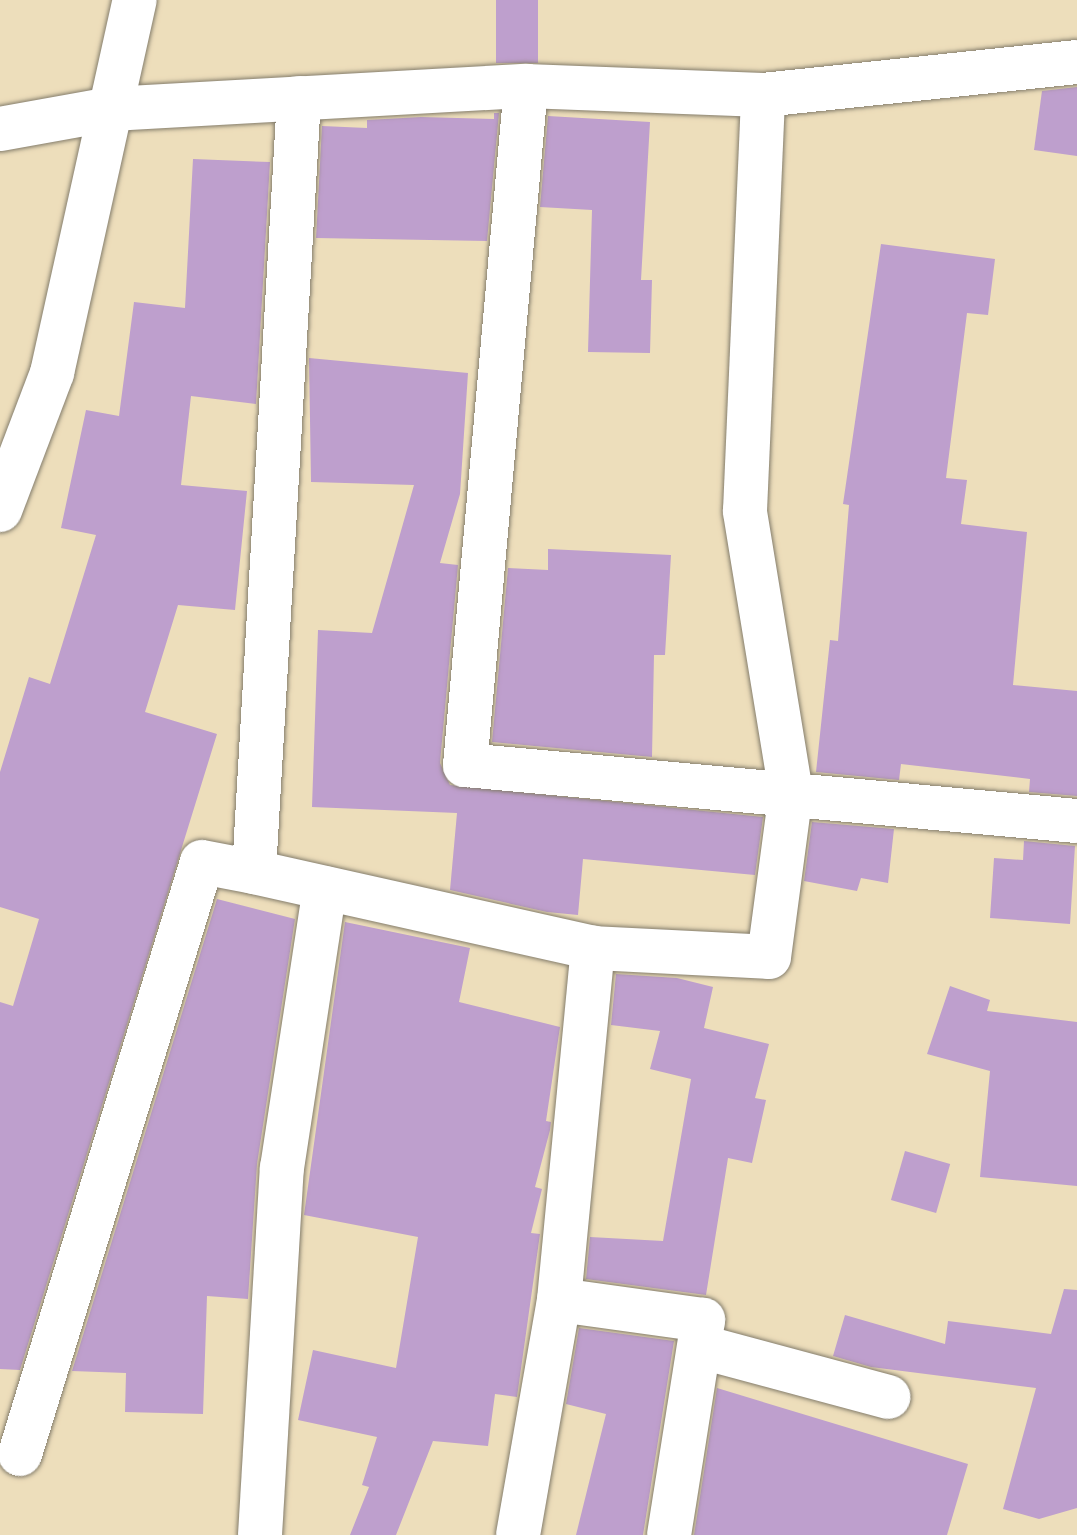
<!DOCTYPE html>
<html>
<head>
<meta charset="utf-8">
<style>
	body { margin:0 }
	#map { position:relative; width:1077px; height:1535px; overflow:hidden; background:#eddebb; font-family:"Balsamiq Sans",sans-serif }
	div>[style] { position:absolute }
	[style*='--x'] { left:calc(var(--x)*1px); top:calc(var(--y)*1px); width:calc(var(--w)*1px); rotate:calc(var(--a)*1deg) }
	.building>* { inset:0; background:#be9fcd; transform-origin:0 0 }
	.roads { filter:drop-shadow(0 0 2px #847d6c) drop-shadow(0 0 2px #847d6c) }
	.minor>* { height:44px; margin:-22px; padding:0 22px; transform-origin:22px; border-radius:22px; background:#fff }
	span { translate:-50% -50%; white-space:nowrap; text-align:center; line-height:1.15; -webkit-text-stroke:6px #fdfcf7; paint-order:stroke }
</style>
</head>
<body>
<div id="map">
	<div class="building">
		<div style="left:496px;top:0;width:42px;height:63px"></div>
		<div style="clip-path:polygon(1077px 87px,1077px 156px,1034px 150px,1042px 91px)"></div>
		<div style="clip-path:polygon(494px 113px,499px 113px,487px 241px,316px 238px,322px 126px,367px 128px,367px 120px,421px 117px,494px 119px)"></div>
		<div style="clip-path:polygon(548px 116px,650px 122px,641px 280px,652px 280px,650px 353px,588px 352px,592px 210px,540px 207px)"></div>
		<div style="clip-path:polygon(193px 159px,270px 162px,256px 404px,191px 396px,181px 485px,247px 491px,235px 610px,178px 605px,145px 712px,217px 734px,20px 1370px,0 1369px,0 1002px,13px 1006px,39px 919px,0 907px,0 772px,29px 677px,50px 684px,96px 535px,61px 528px,86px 410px,119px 416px,134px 302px,185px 308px)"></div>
		<div style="clip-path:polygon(881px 244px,995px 259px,988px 315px,967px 313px,946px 478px,967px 480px,961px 524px,1027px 532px,1013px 685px,1077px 691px,1077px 796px,1029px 792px,1030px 779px,901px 764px,899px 780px,816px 772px,830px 640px,838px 641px,849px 505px,843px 504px)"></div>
		<div style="clip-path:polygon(309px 358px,468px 373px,460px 494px,440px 563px,458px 565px,440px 763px,450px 785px,763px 817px,755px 875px,583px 859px,578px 915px,547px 912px,450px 890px,457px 813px,312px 807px,318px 630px,372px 633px,414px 485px,311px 482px)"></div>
		<div style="clip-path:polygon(548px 549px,671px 555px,665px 655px,654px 655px,652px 757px,492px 742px,508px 568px,548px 570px)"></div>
		<div style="clip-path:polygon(812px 822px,894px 829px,888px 883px,861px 878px,857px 891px,804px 881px)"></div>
		<div style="clip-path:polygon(1024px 841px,1075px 846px,1070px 924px,990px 918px,994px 858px,1023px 860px)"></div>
		<div style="clip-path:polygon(217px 899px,295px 919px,257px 1164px,248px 1299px,207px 1296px,203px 1414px,125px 1412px,126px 1373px,72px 1371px)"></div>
		<div style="clip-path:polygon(345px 922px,470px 948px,459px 1002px,560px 1027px,546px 1121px,551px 1122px,550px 1130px,535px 1187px,542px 1189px,531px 1233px,540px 1234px,517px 1397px,495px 1394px,488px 1446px,433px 1441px,396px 1535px,350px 1535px,369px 1487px,362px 1485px,377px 1437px,298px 1420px,313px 1350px,396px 1368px,418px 1237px,304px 1215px)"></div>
		<div style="clip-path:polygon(616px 974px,677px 978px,713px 987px,704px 1028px,769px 1044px,755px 1098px,766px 1100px,752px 1163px,728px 1158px,706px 1295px,586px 1279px,590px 1237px,663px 1241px,691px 1079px,650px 1069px,660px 1031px,611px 1025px)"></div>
		<div style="clip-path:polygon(950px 986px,990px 1000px,987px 1011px,1077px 1022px,1077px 1186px,980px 1177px,990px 1071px,927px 1054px)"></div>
		<div style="left:905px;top:1151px;width:47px;height:51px;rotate:16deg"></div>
		<div style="clip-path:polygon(1064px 1289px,1077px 1290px,1077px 1508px,1039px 1519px,1003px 1509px,1036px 1388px,871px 1367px,833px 1356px,845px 1315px,945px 1344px,948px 1321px,1051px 1334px)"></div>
		<div style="clip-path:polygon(579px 1328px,674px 1341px,643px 1535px,576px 1535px,606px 1414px,566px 1404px)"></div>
		<div style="clip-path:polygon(717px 1388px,968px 1464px,947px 1535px,694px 1535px)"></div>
	</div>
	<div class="roads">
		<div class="minor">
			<div style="--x:526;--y:86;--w:682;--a:95.13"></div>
			<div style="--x:465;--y:765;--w:615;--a:5.23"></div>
			<div style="--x:299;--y:98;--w:775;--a:93.33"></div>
			<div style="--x:254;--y:872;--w:347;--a:12.6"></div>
			<div style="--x:0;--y:129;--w:113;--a:-10.2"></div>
			<div style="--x:111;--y:109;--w:416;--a:-3.2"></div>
			<div style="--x:526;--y:86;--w:237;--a:2.2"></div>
			<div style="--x:763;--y:95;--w:316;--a:-6"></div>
			<div style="--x:0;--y:510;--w:147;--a:-69.2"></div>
			<div style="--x:52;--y:373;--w:382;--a:-77.5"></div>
			<div style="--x:702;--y:1347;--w:193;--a:15"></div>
			<div style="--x:20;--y:1454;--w:619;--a:-72.91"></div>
			<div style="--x:202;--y:862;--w:53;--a:10.9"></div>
			<div style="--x:260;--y:1535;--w:368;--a:-86.6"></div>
			<div style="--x:282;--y:1168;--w:283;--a:-81.3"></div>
			<div style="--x:518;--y:1535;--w:239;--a:-80.1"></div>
			<div style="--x:669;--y:1535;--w:218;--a:-81"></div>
			<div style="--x:703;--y:1320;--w:145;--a:-172.1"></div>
			<div style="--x:559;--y:1300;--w:354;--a:-84.5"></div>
			<div style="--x:593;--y:948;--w:176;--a:2.9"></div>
			<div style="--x:769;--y:957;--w:165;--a:-82.4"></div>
			<div style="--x:791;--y:793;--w:286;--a:-99.3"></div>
			<div style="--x:745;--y:511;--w:416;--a:-87.5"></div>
		</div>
	</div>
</div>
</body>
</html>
